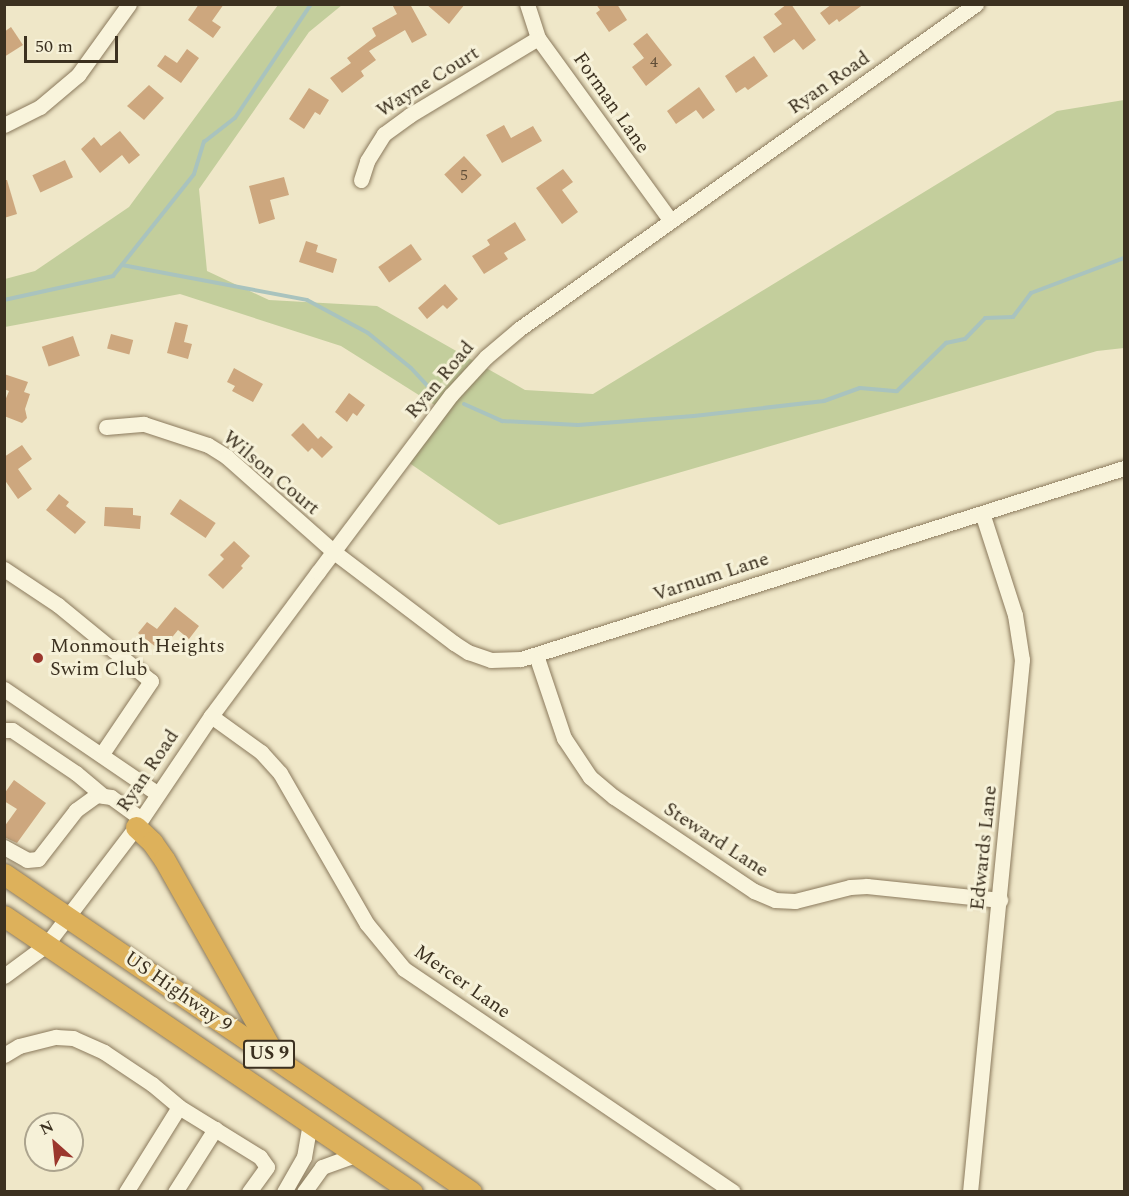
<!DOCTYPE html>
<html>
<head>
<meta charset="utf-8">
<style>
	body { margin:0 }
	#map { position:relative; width:1129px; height:1196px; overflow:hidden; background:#efe7c8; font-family:Spectral,serif }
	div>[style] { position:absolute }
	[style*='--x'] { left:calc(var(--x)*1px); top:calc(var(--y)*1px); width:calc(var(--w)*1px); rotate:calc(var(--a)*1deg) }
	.green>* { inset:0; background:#c3ce9c }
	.stream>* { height:4px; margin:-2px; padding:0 2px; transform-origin:2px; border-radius:2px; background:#a9c3be }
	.building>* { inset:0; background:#cda77e; transform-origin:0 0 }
	.roads { filter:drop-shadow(0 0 2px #8b7a5d) drop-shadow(0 0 2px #8b7a5d) }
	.minor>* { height:15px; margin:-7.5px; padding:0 7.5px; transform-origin:7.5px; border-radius:7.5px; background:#f9f4dc }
	.highway>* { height:21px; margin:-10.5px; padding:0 10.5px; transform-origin:10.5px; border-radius:10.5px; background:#ddb15b }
	.dots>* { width:16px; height:16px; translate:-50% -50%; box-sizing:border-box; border:3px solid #f6f1d8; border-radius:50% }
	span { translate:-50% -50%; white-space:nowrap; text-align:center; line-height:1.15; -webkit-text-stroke:6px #f6f1d8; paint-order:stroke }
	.number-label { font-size:16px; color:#604e38 }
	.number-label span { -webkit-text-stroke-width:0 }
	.shield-label span { padding:2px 4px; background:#f6f1d8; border:2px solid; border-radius:4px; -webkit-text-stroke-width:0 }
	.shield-label { font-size:18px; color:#3c3120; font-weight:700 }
	.street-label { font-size:20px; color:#3c3120 }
	.poi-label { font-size:20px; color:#3c3120 }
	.left { translate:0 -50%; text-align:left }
	.frame { position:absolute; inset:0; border:6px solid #3c3120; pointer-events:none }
	.north { position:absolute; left:24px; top:1112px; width:60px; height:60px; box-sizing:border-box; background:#f6f1d8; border:2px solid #aca48e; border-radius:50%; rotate:333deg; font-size:16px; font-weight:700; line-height:24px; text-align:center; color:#3c3120 }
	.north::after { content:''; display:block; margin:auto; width:21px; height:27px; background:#9b372d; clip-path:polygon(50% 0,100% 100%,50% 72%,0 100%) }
	.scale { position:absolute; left:24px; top:36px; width:94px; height:27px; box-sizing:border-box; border:3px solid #3c3120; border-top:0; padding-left:8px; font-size:18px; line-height:21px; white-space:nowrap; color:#3c3120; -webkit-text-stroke:4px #f6f1d8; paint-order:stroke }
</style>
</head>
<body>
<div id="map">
	<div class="green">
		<div style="clip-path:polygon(278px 5px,342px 5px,309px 32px,199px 189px,207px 271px,269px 300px,377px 306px,525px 390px,593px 394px,1057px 111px,1124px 100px,1124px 348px,1097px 351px,499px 525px,405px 460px,441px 409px,341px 346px,180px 294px,5px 327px,5px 279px,35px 271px,129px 207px)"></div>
	</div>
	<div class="stream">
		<div style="--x:122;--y:265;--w:188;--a:10.7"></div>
		<div style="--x:307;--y:300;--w:69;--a:28.4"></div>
		<div style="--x:368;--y:333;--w:55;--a:39.1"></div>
		<div style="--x:411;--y:368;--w:26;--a:47"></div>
		<div style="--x:429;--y:387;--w:6;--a:18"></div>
		<div style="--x:4;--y:300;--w:112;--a:-12.4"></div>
		<div style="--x:113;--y:276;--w:130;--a:-51.5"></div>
		<div style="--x:194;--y:174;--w:34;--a:-73"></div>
		<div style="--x:204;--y:142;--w:39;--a:-38"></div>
		<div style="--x:235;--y:118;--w:137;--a:-56.3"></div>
		<div style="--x:464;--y:404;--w:42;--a:24.1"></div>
		<div style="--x:502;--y:421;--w:76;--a:3"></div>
		<div style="--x:578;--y:425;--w:116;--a:-4.4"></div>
		<div style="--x:694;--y:416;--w:131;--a:-6.6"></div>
		<div style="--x:824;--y:401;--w:38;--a:-20"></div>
		<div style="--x:860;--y:388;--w:37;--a:5"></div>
		<div style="--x:897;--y:391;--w:69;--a:-44.4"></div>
		<div style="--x:946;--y:343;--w:19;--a:-12"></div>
		<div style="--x:965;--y:339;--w:29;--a:-46"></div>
		<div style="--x:985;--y:318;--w:28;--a:-2"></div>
		<div style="--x:1013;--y:317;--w:30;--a:-53"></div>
		<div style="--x:1031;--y:293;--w:99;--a:-20.6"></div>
	</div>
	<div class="building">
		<div style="clip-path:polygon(199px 4px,224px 4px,212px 21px,221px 27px,213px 38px,188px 20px)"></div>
		<div style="clip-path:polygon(392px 4px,410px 4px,427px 35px,412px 43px,405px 30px,369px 51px,376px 60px,361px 71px,364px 76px,342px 93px,330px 78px,351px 63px,347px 58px,376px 36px,372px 28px,397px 14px)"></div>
		<div style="clip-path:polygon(426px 4px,465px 4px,449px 24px)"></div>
		<div style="clip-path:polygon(596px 4px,617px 4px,627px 20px,609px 32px,596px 13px,600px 10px)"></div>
		<div style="clip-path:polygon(787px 4px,791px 4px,816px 40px,803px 50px,794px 39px,774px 53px,763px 37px,782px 24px,774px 14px)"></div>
		<div style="clip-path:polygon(832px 4px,864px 4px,839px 22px,837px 19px,829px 25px,820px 13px)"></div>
		<div style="clip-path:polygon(11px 27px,23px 45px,4px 57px,4px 32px)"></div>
		<div style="clip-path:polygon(647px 33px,672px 65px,646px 86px,632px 67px,644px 58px,633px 44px)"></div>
		<div style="clip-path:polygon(187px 49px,199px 58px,181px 83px,157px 66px,165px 55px,177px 63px)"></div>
		<div style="clip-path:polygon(754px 56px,768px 76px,748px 90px,745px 87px,736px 93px,725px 76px)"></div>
		<div style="clip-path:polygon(149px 85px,164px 98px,144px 120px,127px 106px)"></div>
		<div style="clip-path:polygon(699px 87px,715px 110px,703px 119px,696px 110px,676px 124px,667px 111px)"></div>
		<div style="clip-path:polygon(309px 88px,329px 100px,320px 115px,315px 112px,304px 129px,289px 119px)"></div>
		<div style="clip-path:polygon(504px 125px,511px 138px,533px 126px,542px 141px,502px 163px,486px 135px)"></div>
		<div style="clip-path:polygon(120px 131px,140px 155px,129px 164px,122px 155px,100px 173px,81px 149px,94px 137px,101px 146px)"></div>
		<div style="left:464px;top:156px;width:26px;height:27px;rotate:47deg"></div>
		<div style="left:65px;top:160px;width:19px;height:36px;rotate:65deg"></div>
		<div style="clip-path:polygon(563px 169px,573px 182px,562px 190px,578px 212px,562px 224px,536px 188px)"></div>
		<div style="clip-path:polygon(284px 177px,289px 195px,270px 200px,275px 219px,259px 224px,249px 186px)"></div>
		<div style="clip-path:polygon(4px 180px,7px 180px,17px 214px,4px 218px)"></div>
		<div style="clip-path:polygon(515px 222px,526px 240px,504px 253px,508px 259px,484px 274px,472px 256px,490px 245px,487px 240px)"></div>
		<div style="clip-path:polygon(306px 241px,318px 245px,316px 252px,337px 259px,333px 273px,299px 262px)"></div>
		<div style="left:411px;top:244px;width:19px;height:40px;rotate:55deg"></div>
		<div style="clip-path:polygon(445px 284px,458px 299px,447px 309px,443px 305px,427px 319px,418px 308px)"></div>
		<div style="clip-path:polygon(175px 322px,188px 325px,184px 342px,192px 344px,188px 359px,167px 353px)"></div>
		<div style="left:111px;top:334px;width:23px;height:15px;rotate:15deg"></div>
		<div style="left:73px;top:336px;width:21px;height:33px;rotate:71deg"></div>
		<div style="clip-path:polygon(234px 368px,263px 384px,253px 402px,232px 391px,235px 386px,227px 382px)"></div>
		<div style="clip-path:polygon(4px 374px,28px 382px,24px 392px,30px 394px,25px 409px,27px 418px,22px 423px,4px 416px,4px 403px,9px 391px,4px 389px)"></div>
		<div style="clip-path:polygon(349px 393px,365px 405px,357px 416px,353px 413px,347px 422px,335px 412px)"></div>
		<div style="clip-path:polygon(303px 423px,318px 439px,321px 436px,333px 447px,322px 458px,312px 448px,308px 452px,291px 435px)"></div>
		<div style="clip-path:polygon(22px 445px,32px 459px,18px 469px,32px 489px,18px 499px,4px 479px,4px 457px)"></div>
		<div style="clip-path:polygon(59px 494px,69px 502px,66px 506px,86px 522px,75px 534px,46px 510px)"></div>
		<div style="left:180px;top:499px;width:43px;height:18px;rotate:34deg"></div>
		<div style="clip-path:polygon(105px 507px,133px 508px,133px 515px,141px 516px,140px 529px,104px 526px)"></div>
		<div style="clip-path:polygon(234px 541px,250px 556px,241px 566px,243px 568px,223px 589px,208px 575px,224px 559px,220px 555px)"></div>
		<div style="clip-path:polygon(175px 607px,199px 626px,189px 639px,178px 630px,161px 651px,138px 633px,147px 622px,157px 629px)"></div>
		<div style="clip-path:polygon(14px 780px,46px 803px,17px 843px,4px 837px,4px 827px,17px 809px,4px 801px,4px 794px)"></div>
	</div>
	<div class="roads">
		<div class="minor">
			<div style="--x:527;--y:4;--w:36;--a:72"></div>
			<div style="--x:538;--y:38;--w:226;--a:54"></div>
			<div style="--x:4;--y:125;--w:40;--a:-26.6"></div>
			<div style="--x:40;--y:107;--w:50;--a:-40.1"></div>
			<div style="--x:78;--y:75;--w:87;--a:-54.3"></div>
			<div style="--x:361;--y:180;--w:20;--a:-72"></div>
			<div style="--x:367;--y:161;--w:32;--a:-58"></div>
			<div style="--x:384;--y:134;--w:32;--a:-36"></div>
			<div style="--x:410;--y:115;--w:149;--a:-31"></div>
			<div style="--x:106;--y:427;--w:38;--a:-5"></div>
			<div style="--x:144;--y:424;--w:67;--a:18.2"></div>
			<div style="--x:208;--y:445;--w:22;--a:32"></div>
			<div style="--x:227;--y:457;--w:143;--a:41.6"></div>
			<div style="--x:334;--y:552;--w:151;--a:37.2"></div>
			<div style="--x:454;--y:643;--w:17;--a:33"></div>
			<div style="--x:468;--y:652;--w:24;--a:19"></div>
			<div style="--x:491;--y:660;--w:30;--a:-2"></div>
			<div style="--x:521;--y:659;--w:633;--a:-17.58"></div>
			<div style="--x:4;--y:569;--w:65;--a:33.7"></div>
			<div style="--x:58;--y:605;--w:120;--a:39.3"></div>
			<div style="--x:151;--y:681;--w:89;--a:124"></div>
			<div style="--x:536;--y:655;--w:88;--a:71.4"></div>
			<div style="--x:564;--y:738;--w:47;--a:56.3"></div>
			<div style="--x:590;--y:777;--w:31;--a:40"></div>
			<div style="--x:614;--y:797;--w:169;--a:33.9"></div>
			<div style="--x:754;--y:891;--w:23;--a:23"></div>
			<div style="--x:775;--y:900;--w:20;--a:3"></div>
			<div style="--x:795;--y:901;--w:57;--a:-14.3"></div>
			<div style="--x:850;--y:887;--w:17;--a:-3"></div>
			<div style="--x:867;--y:886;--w:134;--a:6"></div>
			<div style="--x:4;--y:689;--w:186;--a:34.3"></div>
			<div style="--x:211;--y:716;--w:62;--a:35.8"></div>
			<div style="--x:261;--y:752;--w:28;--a:48"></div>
			<div style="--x:280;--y:773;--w:174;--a:60.1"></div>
			<div style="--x:367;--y:924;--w:58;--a:50.6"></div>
			<div style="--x:404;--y:969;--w:397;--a:34.1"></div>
			<div style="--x:4;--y:730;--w:8;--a:0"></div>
			<div style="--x:12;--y:730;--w:77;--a:33.9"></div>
			<div style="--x:76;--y:773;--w:35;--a:40"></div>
			<div style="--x:4;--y:847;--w:26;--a:29"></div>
			<div style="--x:27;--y:860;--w:11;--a:-5"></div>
			<div style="--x:38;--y:859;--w:62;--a:-52.2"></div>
			<div style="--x:76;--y:810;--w:26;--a:-36"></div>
			<div style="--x:97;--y:795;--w:14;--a:8"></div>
			<div style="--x:111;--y:797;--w:37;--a:36"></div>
			<div style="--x:4;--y:976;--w:52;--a:-36.4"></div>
			<div style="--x:46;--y:945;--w:148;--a:-52.7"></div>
			<div style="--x:136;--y:827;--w:134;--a:-56"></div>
			<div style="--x:211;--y:716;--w:179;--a:-53.4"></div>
			<div style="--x:318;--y:572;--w:221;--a:-53.1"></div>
			<div style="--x:451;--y:395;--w:52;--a:-47.4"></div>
			<div style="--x:486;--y:357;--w:43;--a:-40.3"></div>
			<div style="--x:519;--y:329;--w:561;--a:-35.42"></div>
			<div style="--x:4;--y:1055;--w:17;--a:-31"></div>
			<div style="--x:19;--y:1046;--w:38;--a:-14"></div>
			<div style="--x:56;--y:1037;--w:17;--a:3"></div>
			<div style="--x:73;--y:1038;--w:34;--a:24"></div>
			<div style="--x:104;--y:1052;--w:58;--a:33.7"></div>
			<div style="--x:152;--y:1084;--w:35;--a:40"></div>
			<div style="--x:179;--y:1107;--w:95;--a:31.7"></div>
			<div style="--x:260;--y:1157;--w:12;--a:55"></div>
			<div style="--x:267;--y:1167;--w:31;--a:126"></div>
			<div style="--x:126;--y:1192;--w:100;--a:-58.1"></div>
			<div style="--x:175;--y:1192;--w:75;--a:-57.6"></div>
			<div style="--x:284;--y:1192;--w:40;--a:-60.3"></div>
			<div style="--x:304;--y:1157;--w:35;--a:-80"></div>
			<div style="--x:304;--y:1192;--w:31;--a:-54"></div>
			<div style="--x:322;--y:1167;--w:37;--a:-20"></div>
			<div style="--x:970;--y:1192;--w:535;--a:-84.42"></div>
			<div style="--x:1022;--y:660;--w:46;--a:-98.8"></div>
			<div style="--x:1015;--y:615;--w:107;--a:-107.9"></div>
		</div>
		<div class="highway">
			<div style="--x:136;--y:827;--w:22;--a:43"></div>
			<div style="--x:152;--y:842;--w:21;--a:55"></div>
			<div style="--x:164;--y:859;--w:226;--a:60.6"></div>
			<div style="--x:4;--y:874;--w:565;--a:34.25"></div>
			<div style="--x:4;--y:916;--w:493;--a:34.1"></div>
		</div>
	</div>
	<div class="dots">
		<div style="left:38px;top:658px;background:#9b372d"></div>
	</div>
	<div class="number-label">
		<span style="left:654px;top:62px">4</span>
		<span style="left:464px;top:175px">5</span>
	</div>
	<div class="shield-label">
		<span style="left:269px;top:1054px">US 9</span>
	</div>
	<div class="street-label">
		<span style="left:428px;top:82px;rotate:-32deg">Wayne Court</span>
		<span style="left:829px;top:83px;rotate:-35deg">Ryan Road</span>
		<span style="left:611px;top:103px;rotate:55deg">Forman Lane</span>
		<span style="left:440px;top:380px;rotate:-50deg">Ryan Road</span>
		<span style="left:271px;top:473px;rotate:40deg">Wilson Court</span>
		<span style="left:711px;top:577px;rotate:-18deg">Varnum Lane</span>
		<span style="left:148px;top:771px;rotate:-56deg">Ryan Road</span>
		<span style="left:716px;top:840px;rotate:33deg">Steward Lane</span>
		<span style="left:984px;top:848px;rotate:-84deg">Edwards Lane</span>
		<span style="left:462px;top:982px;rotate:35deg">Mercer Lane</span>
		<span style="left:178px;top:992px;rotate:35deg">US Highway 9</span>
	</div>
	<div class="poi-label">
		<span class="left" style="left:50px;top:658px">Monmouth Heights<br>Swim Club</span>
	</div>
	<div class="frame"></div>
	<div class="north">N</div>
	<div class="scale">50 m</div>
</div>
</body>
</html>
